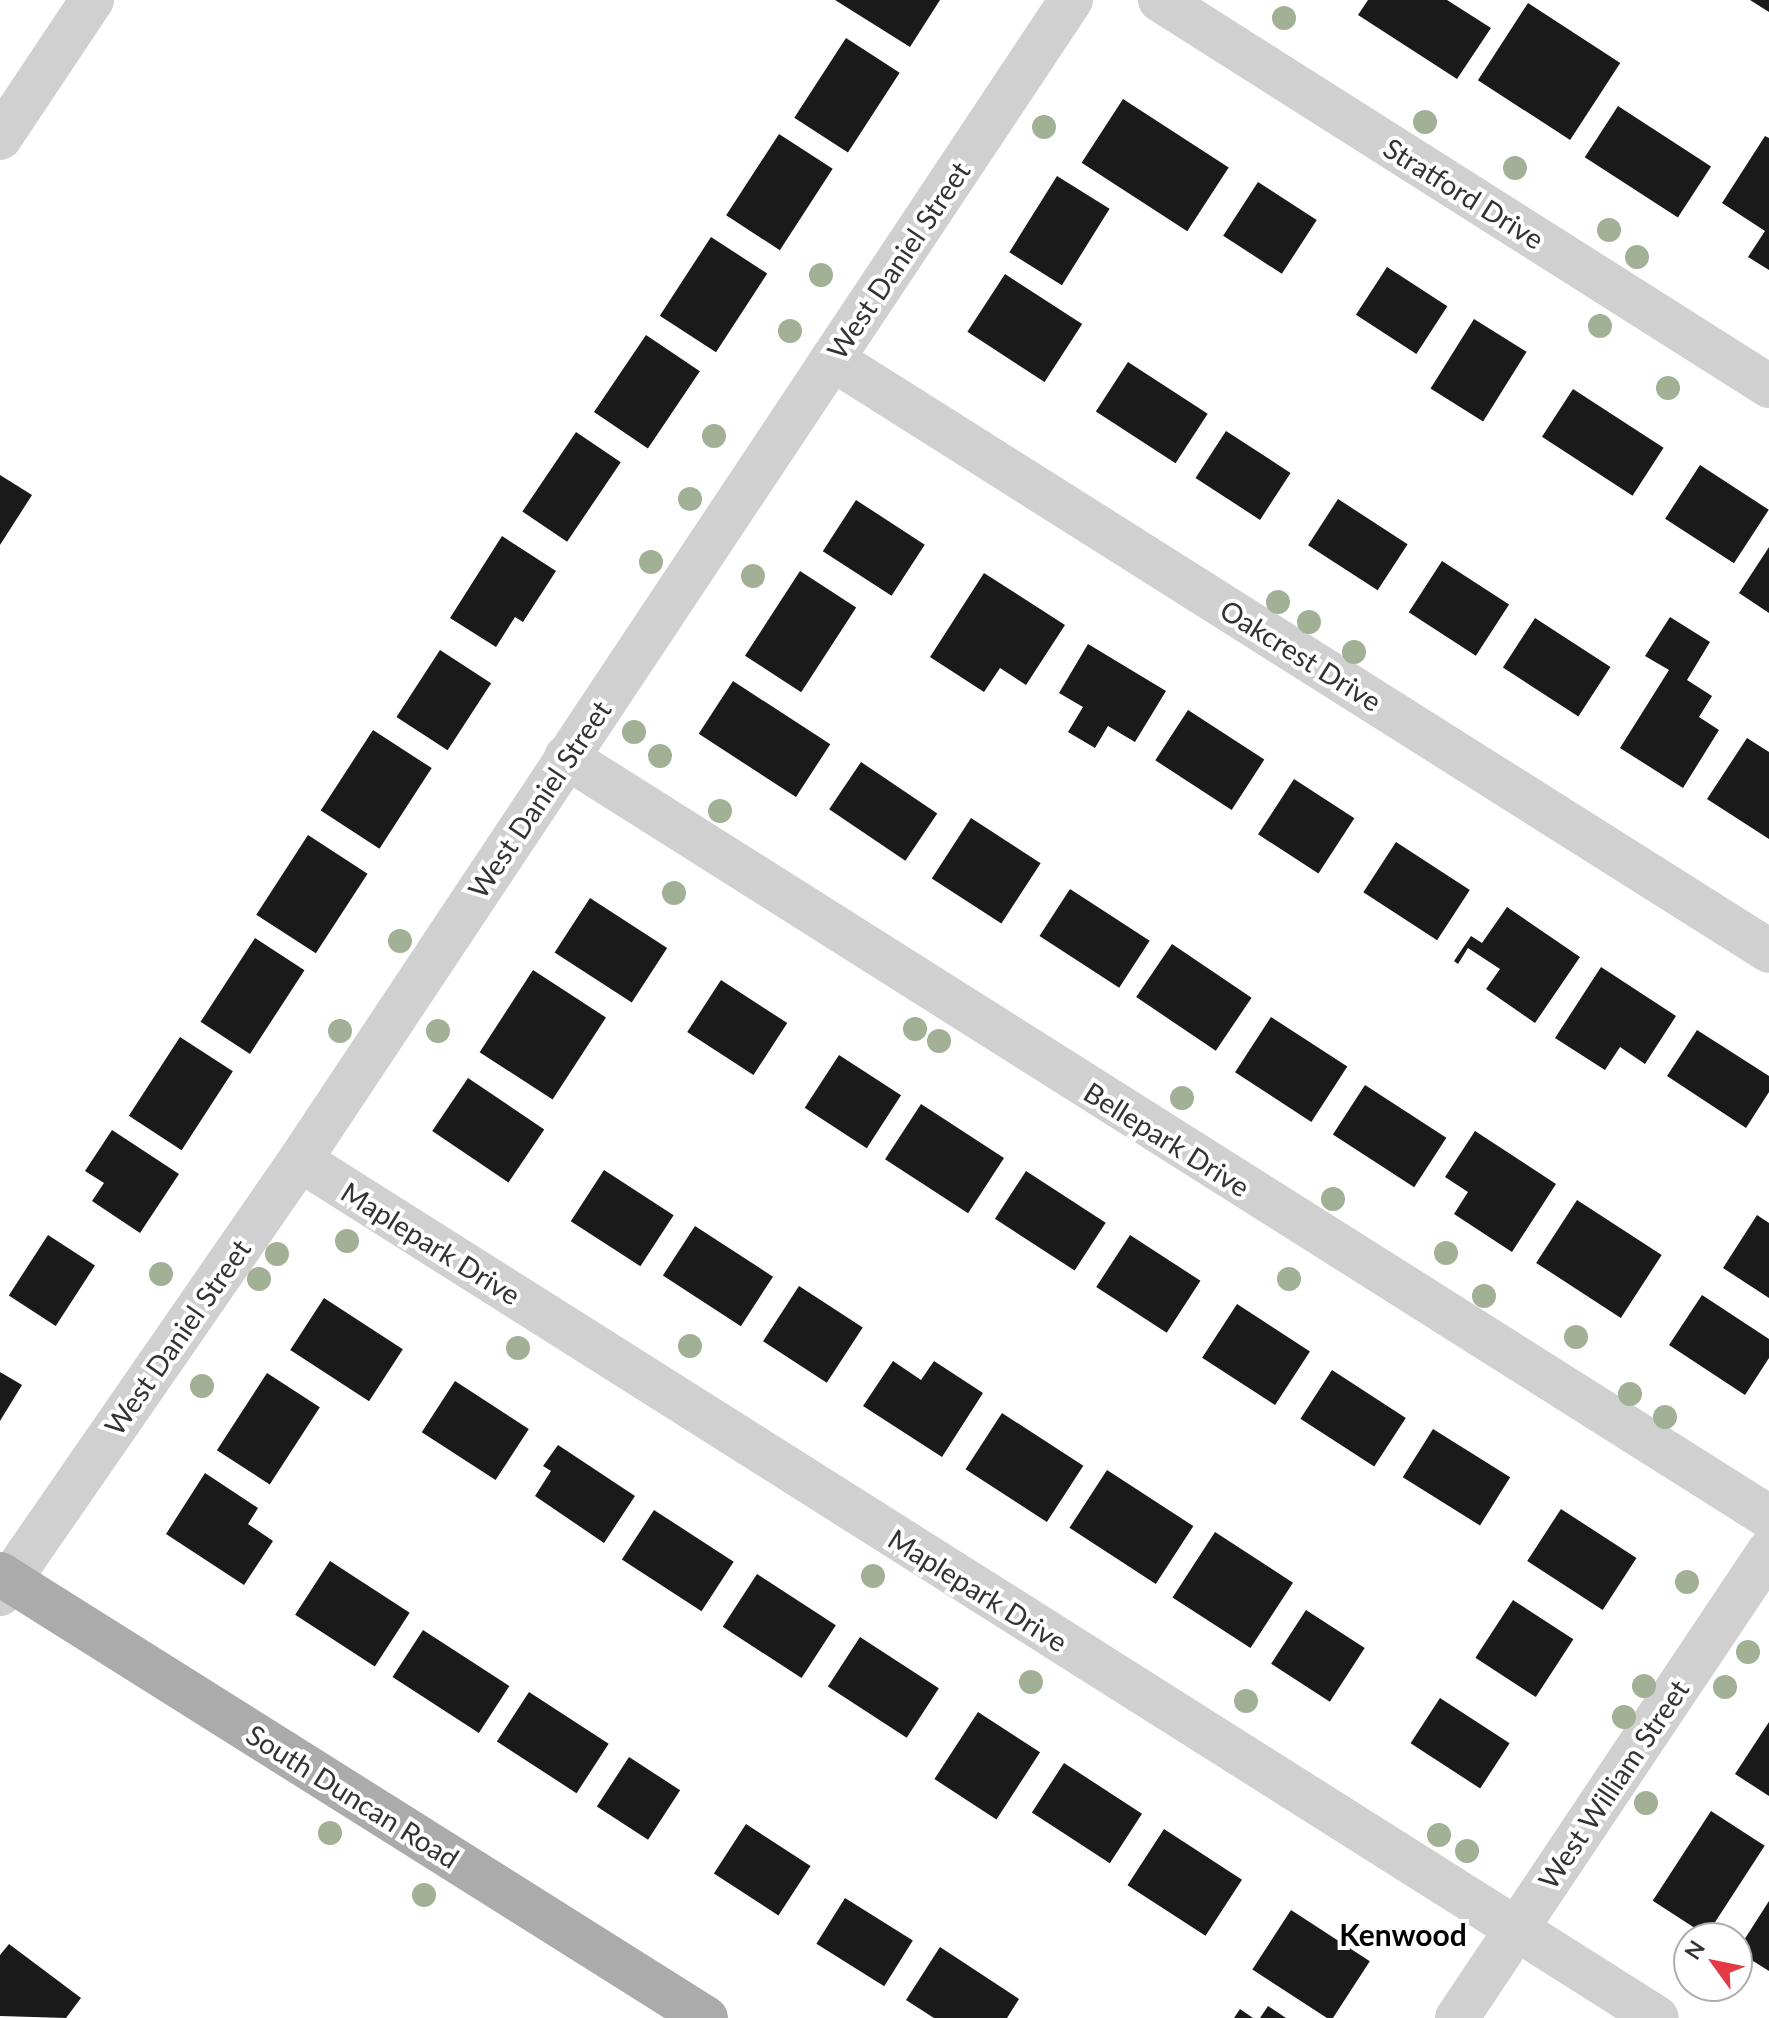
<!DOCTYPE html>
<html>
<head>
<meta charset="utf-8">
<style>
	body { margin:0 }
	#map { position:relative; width:1769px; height:2018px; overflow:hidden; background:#fff; font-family:Lato,sans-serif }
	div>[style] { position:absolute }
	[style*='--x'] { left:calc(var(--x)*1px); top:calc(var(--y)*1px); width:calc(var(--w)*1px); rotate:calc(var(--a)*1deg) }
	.building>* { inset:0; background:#1a1a1a; transform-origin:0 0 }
	.minor>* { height:44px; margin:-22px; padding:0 22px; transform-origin:22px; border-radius:22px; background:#d0d0d0 }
	.major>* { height:44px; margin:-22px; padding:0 22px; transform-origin:22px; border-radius:22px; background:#ababab }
	.trees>* { width:24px; height:24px; margin:-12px; border-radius:50%; background:#a2b095 }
	span { translate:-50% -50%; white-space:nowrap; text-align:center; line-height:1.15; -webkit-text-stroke:8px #fff; paint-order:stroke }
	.street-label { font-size:28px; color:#333 }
	.neighbourhood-label { font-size:30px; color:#000; font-weight:700 }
	.north { position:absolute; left:1673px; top:1922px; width:80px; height:80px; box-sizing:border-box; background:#fff; border:2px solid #adadad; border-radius:50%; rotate:303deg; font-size:22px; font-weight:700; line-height:32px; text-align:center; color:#333 }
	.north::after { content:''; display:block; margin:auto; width:28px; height:36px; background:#e63946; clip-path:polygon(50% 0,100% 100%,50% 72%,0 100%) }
</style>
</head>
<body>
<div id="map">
	<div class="building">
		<div style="clip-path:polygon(835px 0,940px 0,910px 47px)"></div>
		<div style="clip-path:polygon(1368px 0,1447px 0,1491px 28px,1457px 79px,1358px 15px)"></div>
		<div style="clip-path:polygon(1750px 0,1769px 0,1769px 12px)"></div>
		<div style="left:1528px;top:3px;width:110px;height:92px;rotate:33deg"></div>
		<div style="left:846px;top:38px;width:64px;height:95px;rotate:33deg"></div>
		<div style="left:1123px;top:99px;width:126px;height:76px;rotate:33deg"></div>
		<div style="left:1618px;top:106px;width:111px;height:61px;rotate:33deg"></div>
		<div style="left:779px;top:134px;width:64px;height:97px;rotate:33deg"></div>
		<div style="clip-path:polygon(1765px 136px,1769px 138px,1769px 270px,1748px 257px,1765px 231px,1722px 203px)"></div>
		<div style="left:1057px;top:176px;width:62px;height:90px;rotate:32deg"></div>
		<div style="left:1258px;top:182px;width:70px;height:64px;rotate:33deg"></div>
		<div style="left:711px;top:237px;width:67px;height:94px;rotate:33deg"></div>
		<div style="left:1387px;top:267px;width:72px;height:57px;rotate:33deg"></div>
		<div style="left:1005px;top:274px;width:92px;height:69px;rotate:33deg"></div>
		<div style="left:1474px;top:319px;width:62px;height:82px;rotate:32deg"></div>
		<div style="left:646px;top:335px;width:65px;height:93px;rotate:34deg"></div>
		<div style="left:1128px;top:362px;width:95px;height:59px;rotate:33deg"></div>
		<div style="left:1573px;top:389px;width:108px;height:57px;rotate:33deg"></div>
		<div style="left:1226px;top:431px;width:77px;height:56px;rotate:33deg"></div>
		<div style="left:576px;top:432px;width:54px;height:96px;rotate:34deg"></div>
		<div style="left:1700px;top:465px;width:82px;height:64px;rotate:33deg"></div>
		<div style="clip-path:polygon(0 475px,32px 495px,0 545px)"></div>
		<div style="left:1338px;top:499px;width:83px;height:55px;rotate:33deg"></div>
		<div style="left:856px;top:500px;width:82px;height:61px;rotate:33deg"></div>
		<div style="clip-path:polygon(502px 536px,556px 571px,523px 622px,515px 617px,496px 647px,450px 618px)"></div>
		<div style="clip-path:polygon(1769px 547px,1769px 613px,1739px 593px)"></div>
		<div style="left:1442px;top:561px;width:80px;height:61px;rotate:33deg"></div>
		<div style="left:800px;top:571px;width:67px;height:101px;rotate:33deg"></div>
		<div style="clip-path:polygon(984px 573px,1065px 625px,1026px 685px,1000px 668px,984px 692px,930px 657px)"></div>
		<div style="clip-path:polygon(1670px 617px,1710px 642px,1687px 680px,1712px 696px,1699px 717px,1719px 730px,1683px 788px,1620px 748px,1669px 670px,1645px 656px)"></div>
		<div style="left:1535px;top:618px;width:90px;height:59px;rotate:33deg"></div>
		<div style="clip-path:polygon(1088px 644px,1166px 691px,1135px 742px,1108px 726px,1095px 748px,1068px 732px,1083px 707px,1059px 693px)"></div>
		<div style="left:440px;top:650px;width:61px;height:80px;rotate:33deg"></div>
		<div style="left:733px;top:681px;width:116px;height:63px;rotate:33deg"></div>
		<div style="left:1188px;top:710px;width:91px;height:60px;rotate:33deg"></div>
		<div style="left:373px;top:730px;width:70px;height:96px;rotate:33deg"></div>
		<div style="clip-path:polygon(1747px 738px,1769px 752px,1769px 839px,1707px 799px)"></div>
		<div style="left:861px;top:762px;width:92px;height:57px;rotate:34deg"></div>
		<div style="left:1294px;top:779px;width:72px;height:66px;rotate:33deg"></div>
		<div style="left:971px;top:818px;width:83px;height:72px;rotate:33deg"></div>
		<div style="left:308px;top:835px;width:71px;height:95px;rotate:33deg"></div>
		<div style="left:1396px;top:842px;width:88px;height:60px;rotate:33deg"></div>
		<div style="left:1070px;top:889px;width:95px;height:56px;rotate:33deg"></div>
		<div style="left:590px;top:898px;width:92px;height:65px;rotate:33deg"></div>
		<div style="clip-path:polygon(1507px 907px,1580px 957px,1535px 1023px,1486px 989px,1500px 969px,1468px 948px,1458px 964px,1454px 961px,1471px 936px,1482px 943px)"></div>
		<div style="left:255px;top:938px;width:59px;height:100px;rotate:33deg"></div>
		<div style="left:1172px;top:944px;width:96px;height:64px;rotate:34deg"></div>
		<div style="clip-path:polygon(1601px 967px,1676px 1016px,1645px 1064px,1620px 1047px,1605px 1070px,1555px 1038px)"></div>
		<div style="left:533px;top:970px;width:87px;height:98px;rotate:33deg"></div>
		<div style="left:721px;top:980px;width:79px;height:62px;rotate:33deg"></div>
		<div style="left:1271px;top:1017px;width:91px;height:66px;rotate:33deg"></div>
		<div style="clip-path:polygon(1697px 1030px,1769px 1076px,1769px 1092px,1746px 1128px,1667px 1076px)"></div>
		<div style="left:180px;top:1037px;width:63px;height:94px;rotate:33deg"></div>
		<div style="left:839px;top:1055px;width:74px;height:63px;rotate:33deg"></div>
		<div style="left:468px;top:1078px;width:92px;height:64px;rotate:34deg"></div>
		<div style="left:1365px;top:1085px;width:97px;height:59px;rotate:33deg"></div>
		<div style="left:921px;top:1104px;width:99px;height:66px;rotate:33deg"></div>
		<div style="clip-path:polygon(112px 1130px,179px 1174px,140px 1233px,92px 1201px,104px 1183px,85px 1171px)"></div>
		<div style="clip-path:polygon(1475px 1131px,1556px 1184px,1512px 1252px,1454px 1214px,1468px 1192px,1445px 1177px)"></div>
		<div style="left:604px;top:1170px;width:83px;height:61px;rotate:33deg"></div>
		<div style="left:1026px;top:1171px;width:95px;height:57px;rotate:33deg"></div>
		<div style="left:1577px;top:1200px;width:101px;height:75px;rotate:33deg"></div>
		<div style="clip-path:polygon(1757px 1215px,1769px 1223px,1769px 1298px,1723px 1268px)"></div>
		<div style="left:695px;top:1226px;width:93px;height:59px;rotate:33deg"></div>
		<div style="left:48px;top:1235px;width:56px;height:72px;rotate:33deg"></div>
		<div style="left:1130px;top:1235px;width:84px;height:62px;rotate:33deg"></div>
		<div style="left:799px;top:1286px;width:76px;height:66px;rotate:33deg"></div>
		<div style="clip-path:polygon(1702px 1295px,1769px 1339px,1769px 1358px,1745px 1395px,1669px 1345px)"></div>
		<div style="left:324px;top:1298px;width:94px;height:62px;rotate:33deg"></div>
		<div style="left:1237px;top:1304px;width:87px;height:64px;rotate:33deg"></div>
		<div style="clip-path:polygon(893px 1361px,921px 1380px,934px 1361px,983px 1393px,942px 1457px,863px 1406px)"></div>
		<div style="left:1332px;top:1370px;width:88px;height:58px;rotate:33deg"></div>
		<div style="clip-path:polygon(0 1372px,22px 1385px,0 1421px)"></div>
		<div style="left:267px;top:1373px;width:63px;height:92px;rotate:33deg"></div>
		<div style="left:455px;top:1381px;width:88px;height:61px;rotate:33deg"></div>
		<div style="left:1002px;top:1413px;width:97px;height:67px;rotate:33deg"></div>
		<div style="left:1433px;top:1429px;width:91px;height:57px;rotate:32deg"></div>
		<div style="clip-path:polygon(558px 1445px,635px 1496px,604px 1543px,535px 1496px,551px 1471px,543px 1466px)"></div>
		<div style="left:1107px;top:1470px;width:103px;height:69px;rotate:33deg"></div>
		<div style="clip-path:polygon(205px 1473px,258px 1508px,248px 1524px,273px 1541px,244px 1585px,166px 1534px)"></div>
		<div style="left:1561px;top:1509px;width:90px;height:62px;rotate:33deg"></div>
		<div style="left:654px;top:1510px;width:95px;height:59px;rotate:33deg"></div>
		<div style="left:1215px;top:1532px;width:93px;height:78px;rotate:33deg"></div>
		<div style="left:330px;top:1561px;width:95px;height:64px;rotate:33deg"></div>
		<div style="left:757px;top:1574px;width:94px;height:63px;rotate:33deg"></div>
		<div style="left:1513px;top:1600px;width:72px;height:69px;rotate:33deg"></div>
		<div style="left:1306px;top:1610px;width:70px;height:64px;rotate:33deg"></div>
		<div style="left:423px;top:1630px;width:103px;height:56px;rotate:33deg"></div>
		<div style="left:860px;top:1637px;width:94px;height:59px;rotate:33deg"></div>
		<div style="left:529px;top:1692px;width:95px;height:59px;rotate:33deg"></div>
		<div style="left:1440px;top:1698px;width:83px;height:54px;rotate:33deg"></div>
		<div style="left:978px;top:1712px;width:74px;height:80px;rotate:33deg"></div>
		<div style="clip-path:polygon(1769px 1722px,1769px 1796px,1735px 1774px)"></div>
		<div style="left:629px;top:1757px;width:61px;height:59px;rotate:33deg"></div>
		<div style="left:1064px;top:1763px;width:93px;height:59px;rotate:33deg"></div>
		<div style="left:1711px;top:1811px;width:64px;height:107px;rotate:33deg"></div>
		<div style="left:746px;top:1824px;width:77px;height:59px;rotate:33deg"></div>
		<div style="left:1164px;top:1829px;width:93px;height:67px;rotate:33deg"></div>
		<div style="left:845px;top:1898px;width:80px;height:54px;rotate:32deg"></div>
		<div style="clip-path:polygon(1769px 1901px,1769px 1971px,1737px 1951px)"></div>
		<div style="left:1291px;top:1910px;width:94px;height:71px;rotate:33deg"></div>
		<div style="clip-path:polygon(9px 1944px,81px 1998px,66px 2018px,0 2016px,0 1955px)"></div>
		<div style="clip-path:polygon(940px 1947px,1019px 1999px,1007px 2018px,934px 2018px,906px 2000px)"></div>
		<div style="clip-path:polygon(1268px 2006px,1286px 2018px,1260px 2018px)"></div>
		<div style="clip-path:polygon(1240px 2009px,1253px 2018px,1234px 2018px)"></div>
	</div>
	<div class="minor">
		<div style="--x:1160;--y:0;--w:721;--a:32.37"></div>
		<div style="--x:0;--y:138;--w:166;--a:-56.3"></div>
		<div style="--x:832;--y:359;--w:1108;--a:32.28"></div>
		<div style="--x:566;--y:757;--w:1423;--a:32.28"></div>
		<div style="--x:300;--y:1160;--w:1605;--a:32.3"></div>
		<div style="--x:0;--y:1594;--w:528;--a:-55.35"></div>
		<div style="--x:300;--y:1160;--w:1393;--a:-56.39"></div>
		<div style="--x:1457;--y:2018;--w:562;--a:-56.25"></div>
	</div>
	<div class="major">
		<div style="--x:0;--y:1574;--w:834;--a:32.17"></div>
	</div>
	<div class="trees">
		<div style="left:1284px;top:18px"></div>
		<div style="left:1425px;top:122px"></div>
		<div style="left:1044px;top:127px"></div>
		<div style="left:1515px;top:168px"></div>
		<div style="left:1609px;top:230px"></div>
		<div style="left:1637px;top:257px"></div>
		<div style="left:821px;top:275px"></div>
		<div style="left:1600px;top:326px"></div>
		<div style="left:790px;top:331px"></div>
		<div style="left:1668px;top:388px"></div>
		<div style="left:714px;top:436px"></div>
		<div style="left:690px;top:499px"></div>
		<div style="left:651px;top:562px"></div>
		<div style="left:753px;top:576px"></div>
		<div style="left:1278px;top:602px"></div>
		<div style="left:1309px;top:622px"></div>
		<div style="left:1354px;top:652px"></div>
		<div style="left:634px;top:732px"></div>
		<div style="left:660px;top:756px"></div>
		<div style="left:720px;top:811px"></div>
		<div style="left:674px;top:893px"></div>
		<div style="left:400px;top:941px"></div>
		<div style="left:915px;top:1029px"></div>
		<div style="left:340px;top:1031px"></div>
		<div style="left:438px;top:1031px"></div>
		<div style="left:939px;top:1041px"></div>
		<div style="left:1182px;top:1098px"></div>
		<div style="left:1333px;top:1199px"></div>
		<div style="left:347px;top:1241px"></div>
		<div style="left:1446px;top:1253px"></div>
		<div style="left:277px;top:1254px"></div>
		<div style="left:161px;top:1274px"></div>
		<div style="left:259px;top:1279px"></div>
		<div style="left:1289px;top:1279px"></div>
		<div style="left:1484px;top:1296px"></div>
		<div style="left:1576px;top:1337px"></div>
		<div style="left:690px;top:1346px"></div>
		<div style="left:518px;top:1348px"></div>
		<div style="left:202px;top:1386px"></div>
		<div style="left:1630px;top:1394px"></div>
		<div style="left:1665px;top:1417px"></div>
		<div style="left:873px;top:1576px"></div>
		<div style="left:1687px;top:1582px"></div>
		<div style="left:1748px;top:1652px"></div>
		<div style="left:1031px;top:1682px"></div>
		<div style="left:1644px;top:1686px"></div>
		<div style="left:1725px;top:1687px"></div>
		<div style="left:1246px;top:1701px"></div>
		<div style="left:1624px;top:1717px"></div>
		<div style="left:1646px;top:1803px"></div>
		<div style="left:330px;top:1833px"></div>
		<div style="left:1439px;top:1835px"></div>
		<div style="left:1467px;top:1851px"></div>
		<div style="left:424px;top:1895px"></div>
	</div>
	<div class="street-label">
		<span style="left:1464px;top:193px;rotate:32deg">Stratford Drive</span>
		<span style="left:898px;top:260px;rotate:-56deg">West Daniel Street</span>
		<span style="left:1301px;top:655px;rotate:32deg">Oakcrest Drive</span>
		<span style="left:539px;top:799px;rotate:-56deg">West Daniel Street</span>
		<span style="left:1167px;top:1139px;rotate:32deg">Bellepark Drive</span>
		<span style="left:431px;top:1243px;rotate:32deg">Maplepark Drive</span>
		<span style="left:177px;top:1337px;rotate:-55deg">West Daniel Street</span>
		<span style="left:978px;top:1590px;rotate:32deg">Maplepark Drive</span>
		<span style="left:1613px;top:1784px;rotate:-56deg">West William Street</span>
		<span style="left:353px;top:1796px;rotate:32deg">South Duncan Road</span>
	</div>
	<div class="neighbourhood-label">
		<span style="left:1403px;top:1934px">Kenwood</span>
	</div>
	<div class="north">N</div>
</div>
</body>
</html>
